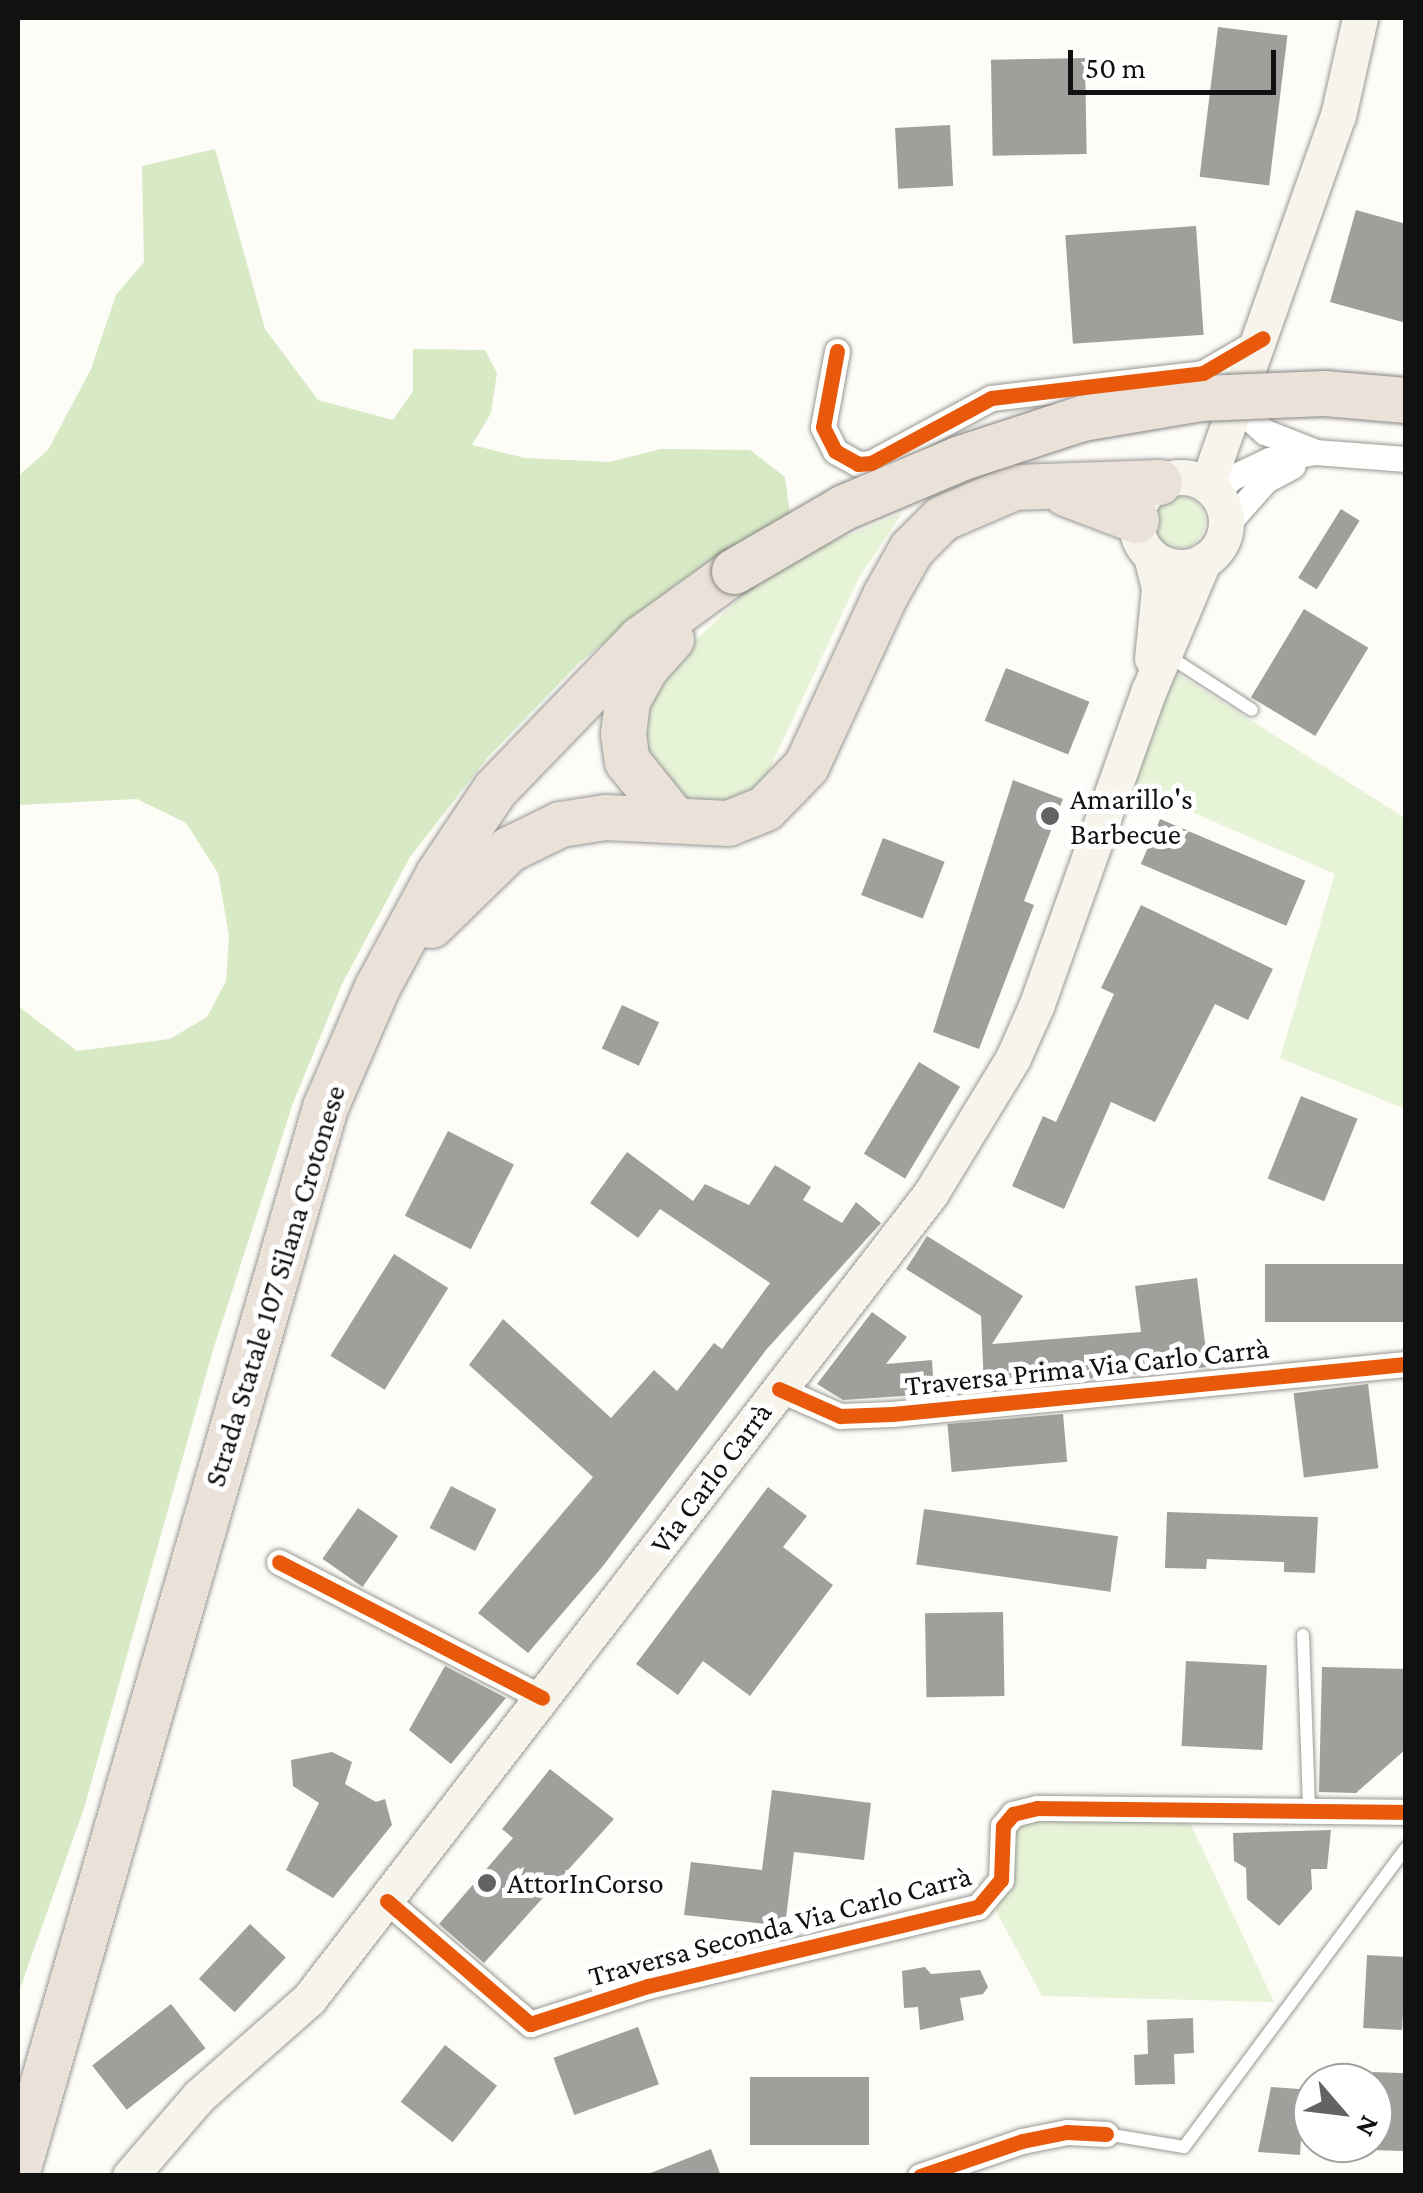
<!DOCTYPE html>
<html>
<head>
<meta charset="utf-8">
<style>
	body { margin:0 }
	#map { position:relative; width:1423px; height:2193px; overflow:hidden; background:#fdfcf7; font-family:"Crimson Pro",serif }
	div>[style] { position:absolute }
	[style*='--x'] { left:calc(var(--x)*1px); top:calc(var(--y)*1px); width:calc(var(--w)*1px); rotate:calc(var(--a)*1deg) }
	.green>* { inset:0; background:#e7f3d7 }
	.round { border-radius:50% }
	.forest>* { inset:0; background:#d8eac5 }
	.building>* { inset:0; background:#a19f9c; transform-origin:0 0 }
	.roads { filter:drop-shadow(0 0 2px #979795) drop-shadow(0 0 2px #979795) }
	.lane>* { height:12px; margin:-6px; padding:0 6px; transform-origin:6px; border-radius:6px; background:#fffffe }
	.street>* { height:25px; margin:-12.5px; padding:0 12.5px; transform-origin:12.5px; border-radius:12.5px; background:#fffffe }
	.secondary>* { height:35px; margin:-17.5px; padding:0 17.5px; transform-origin:17.5px; border-radius:17.5px; background:#f6f4eb }
	.secondary>.ring { margin:-17.5px; padding:0; box-sizing:content-box; background:none; border:35px solid #f6f4eb; border-radius:50% }
	.highway>* { height:45px; margin:-22.5px; padding:0 22.5px; transform-origin:22.5px; border-radius:22.5px; background:#eae1d8 }
	.bridges { filter:drop-shadow(0 0 2px #858482) drop-shadow(0 0 2px #858482) }
	.highway-bridge>* { height:45px; margin:-22.5px; padding:0 22.5px; transform-origin:22.5px; border-radius:22.5px; background:#eae1d8 }
	.cycleway>* { height:15px; margin:-7.5px; padding:0 7.5px; transform-origin:7.5px; border-radius:7.5px; background:#e8590c }
	.dots>* { width:28px; height:28px; translate:-50% -50%; box-sizing:border-box; border:5px solid #fff; border-radius:50% }
	span { translate:-50% -50%; white-space:nowrap; text-align:center; line-height:1.15; -webkit-text-stroke:10px #fff; paint-order:stroke }
	.poi-label { font-size:30px; color:#111 }
	.left { translate:0 -50%; text-align:left }
	.street-label { font-size:30px; color:#111 }
	.frame { position:absolute; inset:0; border:20px solid #111; pointer-events:none }
	.north { position:absolute; left:1293px; top:2063px; width:100px; height:100px; box-sizing:border-box; background:#fff; border:2px solid #a0a0a0; border-radius:50%; rotate:118deg; font-size:28px; font-weight:700; line-height:40px; text-align:center; color:#111 }
	.north::after { content:''; display:block; margin:auto; width:35px; height:45px; background:#646362; clip-path:polygon(50% 0,100% 100%,50% 72%,0 100%) }
	.scale { position:absolute; left:1068px; top:50px; width:208px; height:45px; box-sizing:border-box; border:5px solid #111; border-top:0; padding-left:12px; font-size:30px; line-height:35px; white-space:nowrap; color:#111; -webkit-text-stroke:8px #fff; paint-order:stroke }
</style>
</head>
<body>
<div id="map">
	<div class="green">
		<div class="round" style="left:1153px;top:496px;width:52px;height:52px"></div>
		<div style="clip-path:polygon(902px 513px,859px 578px,761px 787px,744px 803px,700px 808px,656px 781px,632px 713px,655px 679px,771px 568px)"></div>
		<div style="clip-path:polygon(1176px 673px,1405px 818px,1405px 1109px,1280px 1058px,1335px 874px,1132px 786px)"></div>
		<div style="clip-path:polygon(1188px 1818px,1274px 2002px,1042px 1996px,996px 1911px,1009px 1876px,1007px 1849px,1020px 1820px)"></div>
	</div>
	<div class="forest">
		<div style="clip-path:polygon(215px 149px,265px 329px,318px 400px,393px 420px,413px 391px,413px 349px,485px 350px,497px 373px,491px 413px,472px 445px,525px 458px,610px 462px,661px 449px,750px 450px,785px 477px,790px 514px,679px 582px,580px 662px,488px 757px,410px 857px,342px 984px,293px 1103px,213px 1350px,84px 1808px,18px 1994px,18px 1006px,77px 1051px,170px 1039px,207px 1017px,226px 981px,229px 936px,218px 873px,186px 823px,137px 799px,18px 805px,18px 476px,48px 450px,91px 369px,116px 295px,144px 262px,142px 166px)"></div>
	</div>
	<div class="building">
		<div style="left:1218px;top:27px;width:70px;height:151px;rotate:7deg"></div>
		<div style="left:1085px;top:58px;width:96px;height:94px;rotate:89deg"></div>
		<div style="left:950px;top:125px;width:61px;height:55px;rotate:87deg"></div>
		<div style="clip-path:polygon(1356px 210px,1406px 224px,1406px 323px,1330px 302px)"></div>
		<div style="left:1196px;top:226px;width:109px;height:131px;rotate:86deg"></div>
		<div style="left:1341px;top:509px;width:22px;height:81px;rotate:32deg"></div>
		<div style="left:1304px;top:609px;width:75px;height:103px;rotate:31deg"></div>
		<div style="left:1006px;top:668px;width:90px;height:57px;rotate:22deg"></div>
		<div style="clip-path:polygon(1013px 780px,1063px 799px,1024px 901px,1034px 905px,979px 1049px,933px 1032px)"></div>
		<div style="left:1160px;top:819px;width:158px;height:49px;rotate:23deg"></div>
		<div style="left:883px;top:838px;width:66px;height:61px;rotate:21deg"></div>
		<div style="clip-path:polygon(1141px 905px,1273px 969px,1248px 1020px,1215px 1004px,1155px 1122px,1111px 1102px,1064px 1209px,1012px 1186px,1043px 1116px,1056px 1122px,1114px 994px,1101px 988px)"></div>
		<div style="left:622px;top:1005px;width:41px;height:48px;rotate:25deg"></div>
		<div style="left:919px;top:1062px;width:48px;height:107px;rotate:31deg"></div>
		<div style="left:1301px;top:1096px;width:61px;height:89px;rotate:22deg"></div>
		<div style="left:448px;top:1131px;width:74px;height:95px;rotate:27deg"></div>
		<div style="clip-path:polygon(627px 1152px,693px 1201px,705px 1184px,749px 1205px,775px 1165px,811px 1187px,803px 1200px,842px 1223px,856px 1202px,881px 1223px,766px 1350px,603px 1566px,528px 1653px,478px 1613px,593px 1477px,469px 1365px,503px 1319px,611px 1418px,654px 1370px,677px 1391px,714px 1343px,722px 1349px,770px 1283px,660px 1209px,638px 1238px,590px 1203px)"></div>
		<div style="clip-path:polygon(927px 1236px,1023px 1296px,992px 1344px,1141px 1332px,1135px 1286px,1197px 1278px,1208px 1367px,984px 1389px,981px 1316px,906px 1269px)"></div>
		<div style="left:394px;top:1254px;width:64px;height:120px;rotate:32deg"></div>
		<div style="left:1406px;top:1264px;width:58px;height:141px;rotate:90deg"></div>
		<div style="clip-path:polygon(872px 1312px,907px 1337px,886px 1364px,932px 1360px,934px 1394px,843px 1400px,817px 1384px)"></div>
		<div style="left:1368px;top:1384px;width:85px;height:75px;rotate:83deg"></div>
		<div style="left:1063px;top:1414px;width:48px;height:116px;rotate:85deg"></div>
		<div style="left:451px;top:1486px;width:51px;height:47px;rotate:27deg"></div>
		<div style="clip-path:polygon(768px 1487px,807px 1516px,783px 1547px,833px 1585px,750px 1696px,703px 1661px,678px 1695px,636px 1664px)"></div>
		<div style="left:358px;top:1508px;width:49px;height:62px;rotate:35deg"></div>
		<div style="left:924px;top:1509px;width:196px;height:56px;rotate:8deg"></div>
		<div style="clip-path:polygon(1167px 1512px,1318px 1517px,1315px 1573px,1284px 1572px,1284px 1562px,1207px 1559px,1206px 1569px,1165px 1568px)"></div>
		<div style="left:1003px;top:1612px;width:84px;height:78px;rotate:89deg"></div>
		<div style="left:1186px;top:1661px;width:81px;height:85px;rotate:3deg"></div>
		<div style="clip-path:polygon(445px 1666px,506px 1698px,451px 1764px,409px 1730px)"></div>
		<div style="clip-path:polygon(1322px 1667px,1406px 1669px,1406px 1749px,1356px 1793px,1319px 1792px)"></div>
		<div style="clip-path:polygon(332px 1752px,352px 1762px,345px 1784px,376px 1802px,385px 1799px,392px 1825px,333px 1898px,286px 1870px,319px 1803px,293px 1786px,291px 1760px)"></div>
		<div style="clip-path:polygon(550px 1769px,614px 1819px,484px 1963px,439px 1924px,513px 1838px,502px 1829px)"></div>
		<div style="clip-path:polygon(772px 1790px,871px 1803px,864px 1860px,794px 1852px,785px 1926px,684px 1915px,691px 1862px,762px 1870px)"></div>
		<div style="clip-path:polygon(1331px 1830px,1327px 1869px,1311px 1869px,1312px 1889px,1279px 1926px,1247px 1899px,1246px 1868px,1234px 1861px,1233px 1833px)"></div>
		<div style="left:250px;top:1924px;width:49px;height:75px;rotate:43deg"></div>
		<div style="left:1367px;top:1955px;width:39px;height:73px;rotate:3deg"></div>
		<div style="clip-path:polygon(925px 1967px,931px 1974px,980px 1970px,988px 1987px,983px 1994px,960px 1998px,964px 2020px,920px 2030px,918px 2007px,904px 2008px,902px 1971px)"></div>
		<div style="left:171px;top:2004px;width:56px;height:100px;rotate:52deg"></div>
		<div style="clip-path:polygon(1193px 2018px,1194px 2053px,1174px 2054px,1175px 2084px,1135px 2085px,1134px 2055px,1148px 2054px,1147px 2020px)"></div>
		<div style="left:638px;top:2027px;width:61px;height:90px;rotate:70deg"></div>
		<div style="left:445px;top:2045px;width:66px;height:72px;rotate:38deg"></div>
		<div style="left:1373px;top:2072px;width:33px;height:78px;rotate:2deg"></div>
		<div style="left:750px;top:2077px;width:119px;height:68px"></div>
		<div style="clip-path:polygon(1271px 2087px,1313px 2090px,1311px 2124px,1302px 2123px,1300px 2155px,1258px 2152px)"></div>
		<div style="clip-path:polygon(711px 2149px,721px 2176px,648px 2176px,648px 2174px)"></div>
	</div>
	<div class="roads">
		<div class="lane">
			<div style="--x:1167;--y:655;--w:101;--a:32.9"></div>
			<div style="--x:1303;--y:1635;--w:176;--a:88"></div>
			<div style="--x:1106;--y:2134;--w:79;--a:9.5"></div>
			<div style="--x:1184;--y:2147;--w:372;--a:-53.4"></div>
		</div>
		<div class="street">
			<div style="--x:837;--y:351;--w:77;--a:100.4"></div>
			<div style="--x:823;--y:427;--w:27;--a:63"></div>
			<div style="--x:835;--y:451;--w:26;--a:29"></div>
			<div style="--x:858;--y:464;--w:13;--a:-4"></div>
			<div style="--x:871;--y:463;--w:136;--a:-28.4"></div>
			<div style="--x:991;--y:398;--w:213;--a:-6.7"></div>
			<div style="--x:1203;--y:373;--w:69;--a:-30.3"></div>
			<div style="--x:1238;--y:408;--w:36;--a:42"></div>
			<div style="--x:1265;--y:432;--w:49;--a:21.4"></div>
			<div style="--x:1216;--y:494;--w:22;--a:-47"></div>
			<div style="--x:1231;--y:478;--w:42;--a:-25.3"></div>
			<div style="--x:1269;--y:460;--w:47;--a:-9.9"></div>
			<div style="--x:1315;--y:452;--w:91;--a:4.4"></div>
			<div style="--x:1226;--y:525;--w:60;--a:-48.4"></div>
			<div style="--x:1266;--y:480;--w:30;--a:-28"></div>
			<div style="--x:779;--y:1389;--w:67;--a:23.9"></div>
			<div style="--x:840;--y:1416;--w:52;--a:-2.2"></div>
			<div style="--x:892;--y:1414;--w:516;--a:-5.56"></div>
			<div style="--x:279;--y:1562;--w:296;--a:27.3"></div>
			<div style="--x:387;--y:1901;--w:189;--a:40.7"></div>
			<div style="--x:530;--y:2024;--w:124;--a:-17.9"></div>
			<div style="--x:648;--y:1986;--w:339;--a:-13.5"></div>
			<div style="--x:978;--y:1907;--w:35;--a:-50"></div>
			<div style="--x:1001;--y:1880;--w:54;--a:-87.9"></div>
			<div style="--x:1003;--y:1826;--w:16;--a:-50"></div>
			<div style="--x:1013;--y:1814;--w:25;--a:-14"></div>
			<div style="--x:1037;--y:1808;--w:369;--a:0.6"></div>
			<div style="--x:920;--y:2176;--w:108;--a:-18.9"></div>
			<div style="--x:1022;--y:2141;--w:46;--a:-11.3"></div>
			<div style="--x:1067;--y:2132;--w:39;--a:3"></div>
		</div>
		<div class="secondary">
			<div class="ring" style="left:1136px;top:477px;width:55px;height:55px"></div>
			<div style="--x:1207;--y:485;--w:392;--a:-70.5"></div>
			<div style="--x:1338;--y:116;--w:100;--a:-77.3"></div>
			<div style="--x:1151;--y:556;--w:34;--a:76"></div>
			<div style="--x:1159;--y:589;--w:70;--a:95.7"></div>
			<div style="--x:130;--y:2176;--w:106;--a:-49.2"></div>
			<div style="--x:199;--y:2096;--w:147;--a:-41.4"></div>
			<div style="--x:309;--y:1999;--w:1018;--a:-52.34"></div>
			<div style="--x:931;--y:1193;--w:158;--a:-58.7"></div>
			<div style="--x:1013;--y:1058;--w:59;--a:-66"></div>
			<div style="--x:1037;--y:1004;--w:333;--a:-70.4"></div>
			<div style="--x:1149;--y:690;--w:141;--a:-67.1"></div>
		</div>
		<div class="highway">
			<div style="--x:1065;--y:493;--w:76;--a:20.8"></div>
			<div style="--x:671;--y:639;--w:39;--a:132"></div>
			<div style="--x:645;--y:668;--w:38;--a:119"></div>
			<div style="--x:627;--y:701;--w:33;--a:97"></div>
			<div style="--x:623;--y:734;--w:27;--a:82"></div>
			<div style="--x:627;--y:761;--w:75;--a:51"></div>
			<div style="--x:431;--y:925;--w:109;--a:-44.3"></div>
			<div style="--x:509;--y:849;--w:57;--a:-26.1"></div>
			<div style="--x:560;--y:824;--w:46;--a:-8.8"></div>
			<div style="--x:605;--y:817;--w:123;--a:2.8"></div>
			<div style="--x:728;--y:823;--w:40;--a:-22"></div>
			<div style="--x:765;--y:808;--w:59;--a:-45.7"></div>
			<div style="--x:806;--y:766;--w:188;--a:-65.2"></div>
			<div style="--x:885;--y:595;--w:53;--a:-60.5"></div>
			<div style="--x:911;--y:549;--w:44;--a:-45"></div>
			<div style="--x:942;--y:518;--w:78;--a:-23.3"></div>
			<div style="--x:1014;--y:487;--w:145;--a:-2"></div>
			<div style="--x:18;--y:2168;--w:1105;--a:-73.86"></div>
			<div style="--x:325;--y:1107;--w:131;--a:-66.6"></div>
			<div style="--x:377;--y:987;--w:128;--a:-61.6"></div>
			<div style="--x:438;--y:874;--w:102;--a:-56.2"></div>
			<div style="--x:495;--y:789;--w:210;--a:-46"></div>
			<div style="--x:641;--y:638;--w:115;--a:-35.8"></div>
		</div>
	</div>
	<div class="bridges">
		<div class="highway-bridge">
			<div style="--x:734;--y:571;--w:127;--a:-30.2"></div>
			<div style="--x:844;--y:507;--w:126;--a:-22.9"></div>
			<div style="--x:960;--y:458;--w:128;--a:-18.2"></div>
			<div style="--x:1082;--y:418;--w:120;--a:-9.6"></div>
			<div style="--x:1200;--y:398;--w:124;--a:-2.3"></div>
			<div style="--x:1324;--y:393;--w:82;--a:4.9"></div>
		</div>
	</div>
	<div class="cycleway">
		<div style="--x:837;--y:351;--w:77;--a:100.4"></div>
		<div style="--x:823;--y:427;--w:27;--a:63"></div>
		<div style="--x:835;--y:451;--w:26;--a:29"></div>
		<div style="--x:858;--y:464;--w:13;--a:-4"></div>
		<div style="--x:871;--y:463;--w:136;--a:-28.4"></div>
		<div style="--x:991;--y:398;--w:213;--a:-6.7"></div>
		<div style="--x:1203;--y:373;--w:69;--a:-30.3"></div>
		<div style="--x:779;--y:1389;--w:67;--a:23.9"></div>
		<div style="--x:840;--y:1416;--w:52;--a:-2.2"></div>
		<div style="--x:892;--y:1414;--w:516;--a:-5.56"></div>
		<div style="--x:279;--y:1562;--w:296;--a:27.3"></div>
		<div style="--x:387;--y:1901;--w:189;--a:40.7"></div>
		<div style="--x:530;--y:2024;--w:124;--a:-17.9"></div>
		<div style="--x:648;--y:1986;--w:339;--a:-13.5"></div>
		<div style="--x:978;--y:1907;--w:35;--a:-50"></div>
		<div style="--x:1001;--y:1880;--w:54;--a:-87.9"></div>
		<div style="--x:1003;--y:1826;--w:16;--a:-50"></div>
		<div style="--x:1013;--y:1814;--w:25;--a:-14"></div>
		<div style="--x:1037;--y:1808;--w:369;--a:0.6"></div>
		<div style="--x:920;--y:2176;--w:108;--a:-18.9"></div>
		<div style="--x:1022;--y:2141;--w:46;--a:-11.3"></div>
		<div style="--x:1067;--y:2132;--w:39;--a:3"></div>
	</div>
	<div class="dots">
		<div style="left:1050px;top:816px;background:#646362"></div>
		<div style="left:487px;top:1883px;background:#646362"></div>
	</div>
	<div class="poi-label">
		<span class="left" style="left:1070px;top:816px">Amarillo's<br>Barbecue</span>
		<span class="left" style="left:507px;top:1883px">AttorInCorso</span>
	</div>
	<div class="street-label">
		<span style="left:275px;top:1286px;rotate:-73deg">Strada Statale 107 Silana Crotonese</span>
		<span style="left:1087px;top:1367px;rotate:-6deg">Traversa Prima Via Carlo Carrà</span>
		<span style="left:711px;top:1478px;rotate:-53deg">Via Carlo Carrà</span>
		<span style="left:780px;top:1926px;rotate:-15deg">Traversa Seconda Via Carlo Carrà</span>
	</div>
	<div class="frame"></div>
	<div class="north">N</div>
	<div class="scale">50 m</div>
</div>
</body>
</html>
